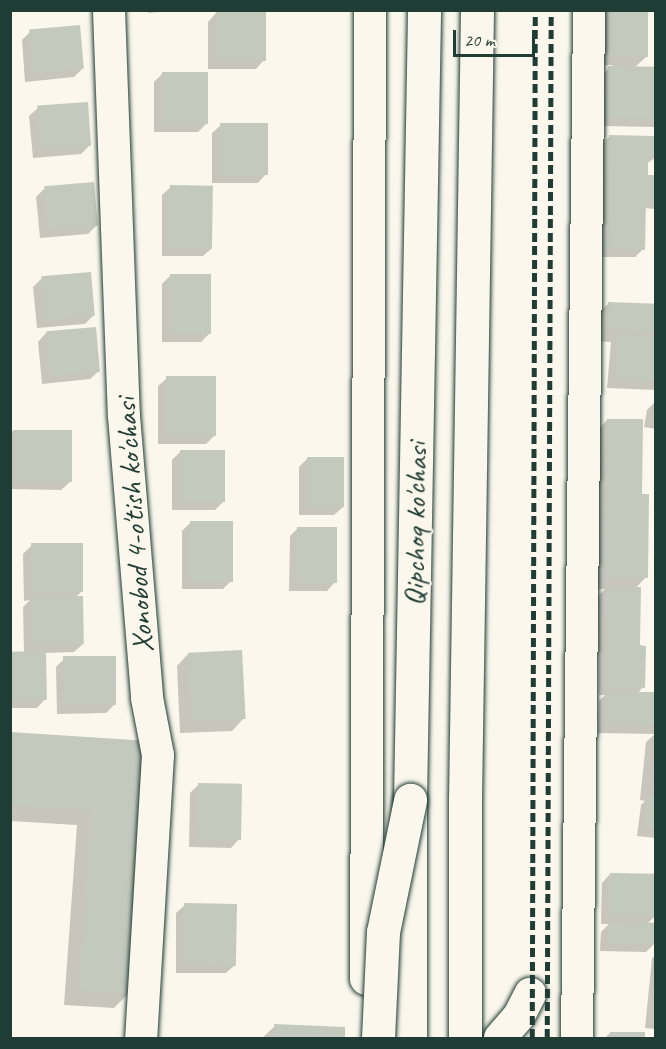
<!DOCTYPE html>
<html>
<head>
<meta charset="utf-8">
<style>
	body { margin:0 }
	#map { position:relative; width:666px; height:1049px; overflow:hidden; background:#fbf7ec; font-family:Caveat,sans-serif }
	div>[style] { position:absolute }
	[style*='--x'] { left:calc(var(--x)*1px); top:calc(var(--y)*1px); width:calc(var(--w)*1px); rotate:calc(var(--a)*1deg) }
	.shadow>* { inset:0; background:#0003 }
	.building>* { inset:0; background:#c4c9be; transform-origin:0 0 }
	.roads { filter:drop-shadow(0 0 2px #1f3d34) drop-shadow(0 0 2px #1f3d34) }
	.minor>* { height:32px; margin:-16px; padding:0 16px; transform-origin:16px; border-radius:16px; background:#fbf7ec }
	.major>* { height:33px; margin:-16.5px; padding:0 16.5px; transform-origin:16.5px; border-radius:16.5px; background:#fbf7ec }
	.rail>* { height:4.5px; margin-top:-2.25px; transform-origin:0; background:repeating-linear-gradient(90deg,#1f3d34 0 9px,transparent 0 13.5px) }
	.bridges { filter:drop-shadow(0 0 2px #1f3d34) drop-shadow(0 0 2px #1f3d34) }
	.major-bridge>* { height:33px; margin:-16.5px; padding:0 16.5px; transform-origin:16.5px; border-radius:16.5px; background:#fbf7ec }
	span { translate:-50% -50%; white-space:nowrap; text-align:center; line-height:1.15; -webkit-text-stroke:4.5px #fbf7ec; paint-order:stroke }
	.street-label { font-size:30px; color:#1f3d34 }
	.frame { position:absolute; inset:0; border:12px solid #1f3d34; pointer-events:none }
	.scale { position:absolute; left:453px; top:30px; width:82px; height:27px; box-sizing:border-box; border:3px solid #1f3d34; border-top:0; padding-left:8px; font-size:18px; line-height:21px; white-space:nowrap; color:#1f3d34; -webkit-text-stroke:4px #fbf7ec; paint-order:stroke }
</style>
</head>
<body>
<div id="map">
	<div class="shadow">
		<div style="clip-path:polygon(148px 10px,183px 10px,148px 13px)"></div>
		<div style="clip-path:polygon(601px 10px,647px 10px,646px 57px,634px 68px,656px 69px,656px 127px,600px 126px,601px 76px,612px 65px,599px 65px)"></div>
		<div style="clip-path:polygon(216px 13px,264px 60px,256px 69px,208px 69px,208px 22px)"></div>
		<div style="clip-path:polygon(30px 32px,82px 69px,74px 77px,25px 82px,22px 40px)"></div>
		<div style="clip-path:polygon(162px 74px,207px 123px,198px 132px,154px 132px,154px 82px)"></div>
		<div style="clip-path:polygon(38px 108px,90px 145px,81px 154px,33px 158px,29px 116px)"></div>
		<div style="clip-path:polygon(221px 125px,266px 174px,258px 183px,212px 183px,212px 133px)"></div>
		<div style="clip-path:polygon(610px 136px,656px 137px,656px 157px,646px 164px,646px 176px,656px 176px,656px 209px,644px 208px,643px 249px,635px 257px,598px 257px,601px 145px)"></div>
		<div style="clip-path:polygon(171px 187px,212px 248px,203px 256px,162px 256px,162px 195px)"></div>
		<div style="clip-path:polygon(44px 189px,97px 225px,88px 234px,40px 238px,36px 197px)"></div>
		<div style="clip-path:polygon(171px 275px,209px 334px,201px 342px,162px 342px,162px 284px)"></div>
		<div style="clip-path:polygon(41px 279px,94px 315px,85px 324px,37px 328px,33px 287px)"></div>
		<div style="clip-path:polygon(609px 303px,656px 306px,656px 390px,607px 388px,611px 342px,595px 341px,596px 316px)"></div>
		<div style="clip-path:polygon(46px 333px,99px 371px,90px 379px,42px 384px,38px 342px)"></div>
		<div style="clip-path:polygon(167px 378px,215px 435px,206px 444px,158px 444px,158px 386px)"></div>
		<div style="clip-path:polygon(656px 401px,656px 429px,644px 427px,647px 410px)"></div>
		<div style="clip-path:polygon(607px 420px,640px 495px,646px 577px,635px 589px,643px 687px,637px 694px,656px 694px,656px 838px,637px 836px,641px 805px,645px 801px,640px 800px,646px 742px,655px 734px,598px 733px,599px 701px,605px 695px,599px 695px,598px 596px,605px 589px,593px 589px,599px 429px)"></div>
		<div style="clip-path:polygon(13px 431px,70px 482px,61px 490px,10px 489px,10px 434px)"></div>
		<div style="clip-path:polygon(181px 451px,223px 502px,215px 510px,172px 510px,172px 460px)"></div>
		<div style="clip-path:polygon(308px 458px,343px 507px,334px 515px,299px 515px,299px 467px)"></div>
		<div style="clip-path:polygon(191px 522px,231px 581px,223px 589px,182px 589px,182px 531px)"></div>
		<div style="clip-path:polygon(298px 528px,335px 582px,327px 591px,289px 591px,290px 536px)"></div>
		<div style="clip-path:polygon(31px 546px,82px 591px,75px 598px,83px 644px,74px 652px,44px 653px,45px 699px,37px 708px,10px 708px,10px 653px,24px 653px,23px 607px,30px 600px,24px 601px,23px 554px)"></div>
		<div style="clip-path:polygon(189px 653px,244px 718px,232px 731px,180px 733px,177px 666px)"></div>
		<div style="clip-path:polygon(64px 659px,115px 704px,106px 713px,57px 714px,56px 667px)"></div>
		<div style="clip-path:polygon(10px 733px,148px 742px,130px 992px,114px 1008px,64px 1005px,77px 825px,10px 821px)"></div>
		<div style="clip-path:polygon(198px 785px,239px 839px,231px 848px,189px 847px,190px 793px)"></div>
		<div style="clip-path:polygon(610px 874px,655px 916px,646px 925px,654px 944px,646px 952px,600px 951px,601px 932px,609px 924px,601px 924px,602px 883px)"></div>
		<div style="clip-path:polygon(185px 905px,235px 965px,226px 973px,176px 973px,176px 913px)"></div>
		<div style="clip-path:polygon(656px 955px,656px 1029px,645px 1028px,652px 958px)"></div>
		<div style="clip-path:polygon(275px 1026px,343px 1029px,343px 1038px,262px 1038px)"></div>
		<div style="clip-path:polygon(610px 1033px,643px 1034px,643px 1038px,605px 1038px)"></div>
	</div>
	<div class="building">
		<div style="left:608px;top:10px;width:40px;height:47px"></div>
		<div style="left:216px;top:12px;width:50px;height:49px"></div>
		<div style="left:80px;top:25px;width:44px;height:51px;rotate:85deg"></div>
		<div style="left:608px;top:66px;width:48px;height:52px;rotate:1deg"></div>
		<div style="left:162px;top:72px;width:46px;height:52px"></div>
		<div style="left:88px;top:102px;width:44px;height:51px;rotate:86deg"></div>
		<div style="left:220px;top:123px;width:48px;height:52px"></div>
		<div style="clip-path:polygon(609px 135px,656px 136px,656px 156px,648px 156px,648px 175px,656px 175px,656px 201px,646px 200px,645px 250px,606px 249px)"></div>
		<div style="left:94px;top:182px;width:44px;height:50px;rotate:85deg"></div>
		<div style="left:170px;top:185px;width:43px;height:63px;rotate:1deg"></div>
		<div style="left:91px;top:272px;width:44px;height:50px;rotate:85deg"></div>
		<div style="left:170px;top:274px;width:41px;height:60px"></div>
		<div style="left:608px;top:302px;width:48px;height:28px;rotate:2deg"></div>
		<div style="left:96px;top:327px;width:45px;height:50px;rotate:85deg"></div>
		<div style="left:617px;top:334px;width:39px;height:46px;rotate:3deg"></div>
		<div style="left:166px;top:376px;width:50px;height:60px"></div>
		<div style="clip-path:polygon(607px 419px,643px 419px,642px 494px,649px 494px,648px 578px,604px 578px)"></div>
		<div style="left:13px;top:430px;width:59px;height:52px"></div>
		<div style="left:180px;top:450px;width:45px;height:52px"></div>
		<div style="left:307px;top:457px;width:37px;height:50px"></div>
		<div style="left:190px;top:521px;width:43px;height:61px"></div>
		<div style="left:297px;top:527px;width:40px;height:56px"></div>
		<div style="left:83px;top:543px;width:49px;height:52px;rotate:90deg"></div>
		<div style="clip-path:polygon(606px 587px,641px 587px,640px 645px,646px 646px,645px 688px,607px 687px)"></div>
		<div style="left:83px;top:596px;width:48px;height:52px;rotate:89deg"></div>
		<div style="left:242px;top:650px;width:69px;height:54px;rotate:87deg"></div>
		<div style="left:46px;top:651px;width:49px;height:36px;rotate:89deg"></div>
		<div style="left:116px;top:656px;width:49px;height:53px;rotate:90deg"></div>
		<div style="left:606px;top:692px;width:50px;height:33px"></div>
		<div style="clip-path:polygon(10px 732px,149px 741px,131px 993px,79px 990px,91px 811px,10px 805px)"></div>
		<div style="clip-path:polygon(654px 766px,656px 766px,656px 789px,652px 788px)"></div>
		<div style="left:198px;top:783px;width:44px;height:56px;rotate:1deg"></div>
		<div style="clip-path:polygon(648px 795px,656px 796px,656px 829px,645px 828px)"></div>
		<div style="left:610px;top:873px;width:46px;height:43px;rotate:1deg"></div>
		<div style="left:184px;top:903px;width:53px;height:62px;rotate:1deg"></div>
		<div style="left:608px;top:922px;width:48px;height:21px;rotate:1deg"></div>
		<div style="clip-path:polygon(274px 1024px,345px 1027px,345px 1038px,274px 1038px)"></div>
		<div style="left:610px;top:1032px;width:35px;height:6px"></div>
	</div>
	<div class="roads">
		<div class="minor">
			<div style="--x:109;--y:10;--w:406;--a:87.9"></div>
			<div style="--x:124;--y:416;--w:283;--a:85.3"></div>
			<div style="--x:147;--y:698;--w:58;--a:79.1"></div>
			<div style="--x:158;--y:755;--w:284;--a:93.4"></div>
			<div style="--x:366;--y:979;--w:969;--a:-89.76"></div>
			<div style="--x:500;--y:1038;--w:29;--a:-49"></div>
			<div style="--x:519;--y:1016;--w:25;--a:-63"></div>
			<div style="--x:577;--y:1038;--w:1028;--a:-89.33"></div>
		</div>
		<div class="major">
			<div style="--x:410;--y:1038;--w:238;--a:-90"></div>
			<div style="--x:410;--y:800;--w:790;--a:-88.98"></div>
			<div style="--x:465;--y:1038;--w:238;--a:-90"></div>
			<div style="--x:465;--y:800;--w:790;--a:-89.13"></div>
		</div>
	</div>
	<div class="rail">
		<div style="--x:532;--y:1038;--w:1028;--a:-89.83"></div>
		<div style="--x:547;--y:1038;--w:1028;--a:-89.78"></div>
	</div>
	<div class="bridges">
		<div class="major-bridge">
			<div style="--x:378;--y:1038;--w:106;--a:-87.3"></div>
			<div style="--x:383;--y:932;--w:135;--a:-78.4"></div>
		</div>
	</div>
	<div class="street-label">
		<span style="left:415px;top:524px;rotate:-89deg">Qipchoq ko'chasi</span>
		<span style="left:134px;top:525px;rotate:-94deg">Xonobod 4-o'tish ko'chasi</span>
	</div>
	<div class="frame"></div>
	<div class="scale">20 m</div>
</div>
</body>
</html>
